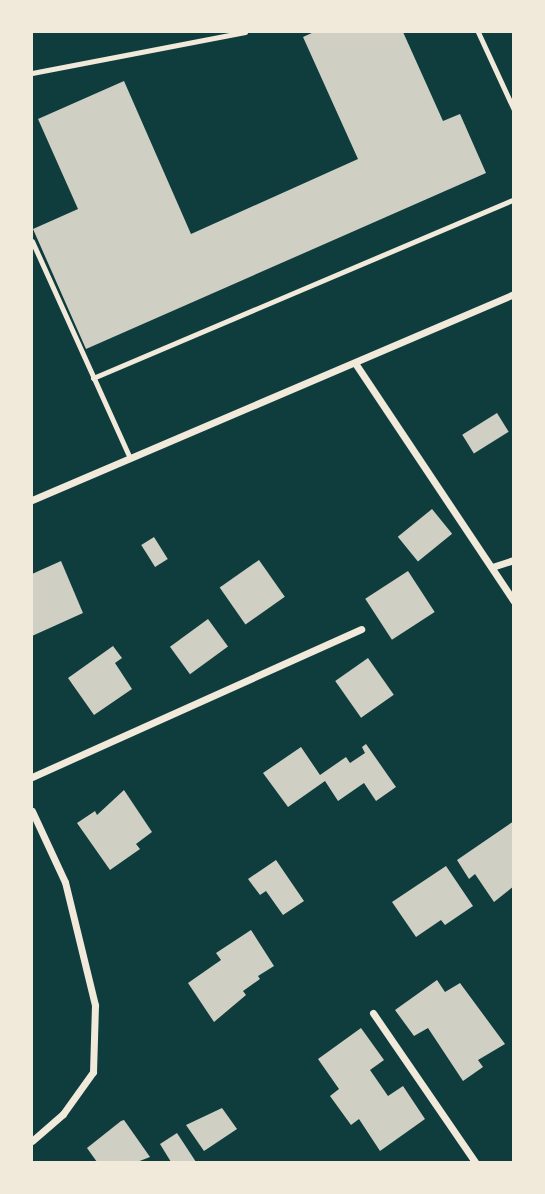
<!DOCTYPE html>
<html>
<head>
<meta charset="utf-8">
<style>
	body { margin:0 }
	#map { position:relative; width:545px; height:1194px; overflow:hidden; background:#0f3d3e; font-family:Bitter,serif }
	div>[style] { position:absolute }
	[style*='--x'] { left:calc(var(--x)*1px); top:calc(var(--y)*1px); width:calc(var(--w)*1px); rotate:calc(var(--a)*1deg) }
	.building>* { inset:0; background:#cfcfc3; transform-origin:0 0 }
	.service>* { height:5px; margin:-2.5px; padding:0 2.5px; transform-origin:2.5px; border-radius:2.5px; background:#f1e9da }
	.minor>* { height:7px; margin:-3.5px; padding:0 3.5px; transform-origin:3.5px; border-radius:3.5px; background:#f1e9da }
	span { translate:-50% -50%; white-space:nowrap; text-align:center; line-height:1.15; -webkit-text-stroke:5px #f1e9da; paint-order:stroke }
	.frame { position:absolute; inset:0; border:33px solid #f1e9da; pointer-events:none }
</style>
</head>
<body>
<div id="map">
	<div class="building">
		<div style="clip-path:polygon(314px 32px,403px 32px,443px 121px,460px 114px,486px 173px,86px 349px,33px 229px,78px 209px,38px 119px,124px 81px,191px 234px,358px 159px,303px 37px)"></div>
		<div style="left:497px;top:413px;width:22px;height:41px;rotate:58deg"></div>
		<div style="left:432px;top:509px;width:32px;height:44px;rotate:51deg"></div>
		<div style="left:154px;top:537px;width:26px;height:15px;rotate:58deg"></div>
		<div style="left:259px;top:560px;width:45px;height:48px;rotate:55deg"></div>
		<div style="clip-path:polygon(61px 561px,83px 613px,32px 636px,32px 574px)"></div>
		<div style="left:408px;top:571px;width:49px;height:51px;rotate:57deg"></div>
		<div style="left:208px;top:619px;width:34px;height:47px;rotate:54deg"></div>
		<div style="clip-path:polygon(113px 646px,122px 658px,115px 663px,132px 689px,94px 715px,68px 678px)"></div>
		<div style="left:368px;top:658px;width:45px;height:40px;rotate:55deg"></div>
		<div style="clip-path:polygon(366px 744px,396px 787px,376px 801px,364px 783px,338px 801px,325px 781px,288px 807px,263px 773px,301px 747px,320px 775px,346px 757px,350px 763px,365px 753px,362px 747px)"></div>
		<div style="clip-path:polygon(124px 790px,152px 832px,136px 844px,140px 849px,110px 870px,77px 823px,95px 811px,97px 815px)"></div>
		<div style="clip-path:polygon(514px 821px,514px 886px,494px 902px,475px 874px,469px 879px,457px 860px)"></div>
		<div style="clip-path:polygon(276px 860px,304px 901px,283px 915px,266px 891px,260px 895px,248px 879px)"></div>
		<div style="clip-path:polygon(446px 866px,473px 906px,445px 925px,441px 920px,416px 937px,392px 902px)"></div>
		<div style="clip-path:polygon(251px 930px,274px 966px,258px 976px,260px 979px,243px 991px,246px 995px,214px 1022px,188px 983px,221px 960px,216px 953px)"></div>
		<div style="clip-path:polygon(437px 980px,445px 992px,460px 983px,505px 1044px,478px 1060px,483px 1067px,463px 1081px,428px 1028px,414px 1036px,395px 1010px)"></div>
		<div style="clip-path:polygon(361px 1028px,384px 1060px,370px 1070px,388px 1096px,403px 1086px,425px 1119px,380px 1151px,359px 1119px,351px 1125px,330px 1096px,339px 1089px,318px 1059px)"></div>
		<div style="clip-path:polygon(222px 1108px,237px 1129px,204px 1151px,186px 1125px)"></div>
		<div style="clip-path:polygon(121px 1121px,124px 1120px,150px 1157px,137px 1162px,97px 1162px,87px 1148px)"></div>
		<div style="clip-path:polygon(177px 1133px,196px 1162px,171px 1162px,160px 1144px)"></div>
	</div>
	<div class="service">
		<div style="--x:478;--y:32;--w:86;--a:65.2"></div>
		<div style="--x:32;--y:73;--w:217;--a:-10.9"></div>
		<div style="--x:32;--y:241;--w:238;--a:65.7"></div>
		<div style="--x:93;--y:378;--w:457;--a:-23"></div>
	</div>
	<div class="minor">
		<div style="--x:355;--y:363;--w:286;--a:56.3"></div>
		<div style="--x:32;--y:500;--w:524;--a:-23.14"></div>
		<div style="--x:492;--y:567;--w:23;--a:-18"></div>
		<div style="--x:32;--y:777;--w:361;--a:-24.2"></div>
		<div style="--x:32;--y:811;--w:78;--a:65.1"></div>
		<div style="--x:65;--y:882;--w:127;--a:76.3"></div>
		<div style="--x:95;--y:1005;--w:67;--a:91.7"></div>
		<div style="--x:93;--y:1072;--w:52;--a:125.5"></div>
		<div style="--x:63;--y:1114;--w:41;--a:138.9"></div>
		<div style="--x:373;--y:1013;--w:181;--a:55.6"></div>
	</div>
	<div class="frame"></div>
</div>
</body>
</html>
